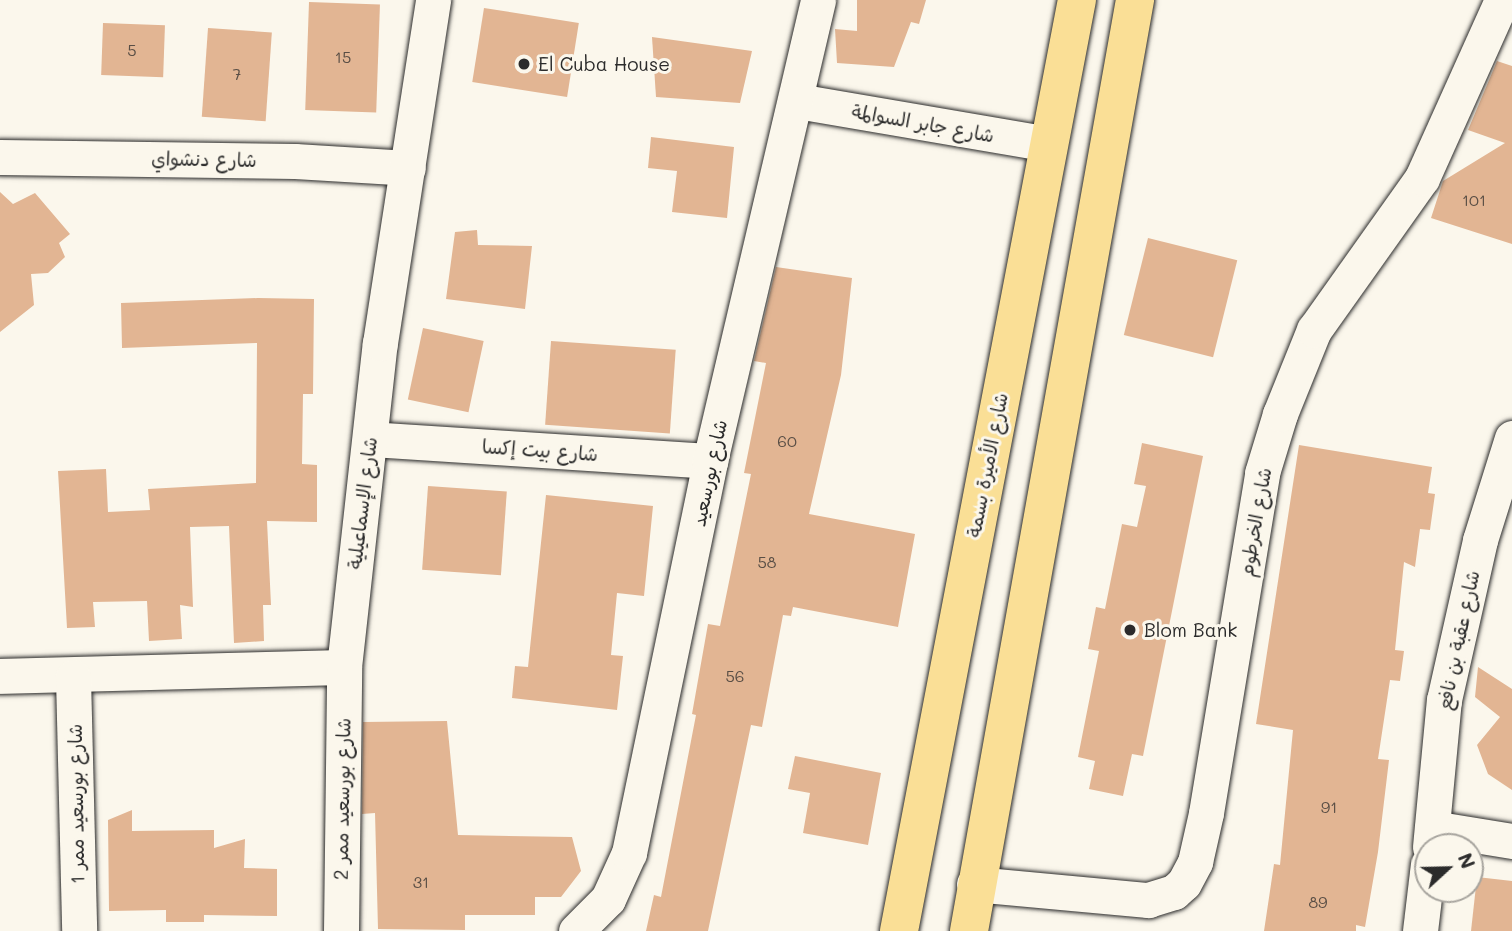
<!DOCTYPE html>
<html>
<head>
<meta charset="utf-8">
<style>
	body { margin:0 }
	#map { position:relative; width:1512px; height:931px; overflow:hidden; background:#fbf7ec; font-family:Mali,"Playpen Sans Arabic",sans-serif }
	div>[style] { position:absolute }
	[style*='--x'] { left:calc(var(--x)*1px); top:calc(var(--y)*1px); width:calc(var(--w)*1px); rotate:calc(var(--a)*1deg) }
	.building>* { inset:0; background:#e2b593; transform-origin:0 0 }
	.roads { filter:drop-shadow(0 0 2px #2b2b2b) drop-shadow(0 0 2px #2b2b2b) }
	.minor>* { height:35px; margin:-17.5px; padding:0 17.5px; transform-origin:17.5px; border-radius:17.5px; background:#fbf7ec }
	.major>* { height:38px; margin:-19px; padding:0 19px; transform-origin:19px; border-radius:19px; background:#fadf96 }
	.dots>* { width:19px; height:19px; translate:-50% -50%; box-sizing:border-box; border:4px solid #fbf7ec; border-radius:50% }
	span { translate:-50% -50%; white-space:nowrap; text-align:center; line-height:1.15; -webkit-text-stroke:6px #fbf7ec; paint-order:stroke }
	.number-label { font-size:16px; color:#594e45 }
	.number-label span { -webkit-text-stroke-width:0 }
	.poi-label { font-size:19px; color:#2b2b2b }
	.left { translate:0 -50%; text-align:left }
	.street-label { font-size:19px; color:#2b2b2b }
	.north { position:absolute; left:1414px; top:833px; width:70px; height:70px; box-sizing:border-box; background:#fbf7ec; border:2px solid #a8a59f; border-radius:50%; rotate:68deg; font-size:19px; font-weight:700; line-height:28px; text-align:center; color:#2b2b2b }
	.north::after { content:''; display:block; margin:auto; width:24px; height:32px; background:#2b2b2b; clip-path:polygon(50% 0,100% 100%,50% 72%,0 100%) }
</style>
</head>
<body>
<div id="map">
	<div class="building">
		<div style="clip-path:polygon(857px 0,926px 0,919px 24px,911px 22px,894px 67px,837px 63px,835px 29px,857px 31px)"></div>
		<div style="left:309px;top:2px;width:71px;height:108px;rotate:2deg"></div>
		<div style="left:484px;top:8px;width:96px;height:75px;rotate:9deg"></div>
		<div style="left:103px;top:23px;width:62px;height:52px;rotate:2deg"></div>
		<div style="left:208px;top:28px;width:64px;height:89px;rotate:4deg"></div>
		<div style="clip-path:polygon(652px 37px,752px 51px,740px 103px,656px 97px)"></div>
		<div style="clip-path:polygon(1497px 61px,1512px 66px,1512px 244px,1431px 218px,1443px 181px,1505px 143px,1468px 130px)"></div>
		<div style="clip-path:polygon(651px 137px,734px 147px,727px 218px,672px 212px,677px 171px,648px 168px)"></div>
		<div style="clip-path:polygon(0 192px,13px 204px,35px 193px,70px 234px,59px 243px,65px 257px,48px 273px,31px 274px,34px 305px,0 332px)"></div>
		<div style="clip-path:polygon(477px 230px,478px 245px,532px 246px,525px 309px,446px 299px,455px 232px)"></div>
		<div style="left:1148px;top:238px;width:92px;height:100px;rotate:14deg"></div>
		<div style="clip-path:polygon(776px 267px,852px 278px,841px 375px,809px 514px,915px 534px,898px 627px,793px 607px,791px 616px,783px 615px,762px 727px,751px 725px,708px 931px,646px 931px,654px 895px,661px 897px,696px 715px,692px 714px,708px 624px,720px 626px,751px 474px,744px 473px,766px 363px,754px 361px)"></div>
		<div style="clip-path:polygon(258px 298px,314px 299px,313px 394px,303px 394px,302px 464px,317px 465px,317px 522px,267px 521px,271px 605px,263px 605px,264px 641px,234px 643px,229px 526px,190px 527px,193px 607px,180px 605px,182px 639px,149px 641px,147px 601px,93px 602px,95px 627px,67px 628px,58px 471px,106px 469px,108px 512px,150px 510px,148px 489px,256px 483px,257px 343px,122px 348px,121px 303px)"></div>
		<div style="left:423px;top:328px;width:62px;height:73px;rotate:12deg"></div>
		<div style="left:551px;top:341px;width:125px;height:84px;rotate:4deg"></div>
		<div style="clip-path:polygon(1142px 443px,1203px 456px,1143px 756px,1132px 754px,1123px 796px,1089px 789px,1095px 761px,1078px 757px,1099px 651px,1088px 649px,1096px 607px,1105px 609px,1122px 524px,1137px 527px,1146px 486px,1134px 484px)"></div>
		<div style="clip-path:polygon(1299px 445px,1432px 467px,1428px 493px,1435px 494px,1430px 530px,1420px 529px,1415px 567px,1404px 562px,1395px 650px,1404px 651px,1400px 681px,1390px 680px,1378px 759px,1389px 760px,1378px 852px,1365px 927px,1356px 925px,1356px 931px,1264px 931px,1274px 864px,1280px 865px,1293px 730px,1256px 724px)"></div>
		<div style="left:428px;top:486px;width:79px;height:84px;rotate:4deg"></div>
		<div style="clip-path:polygon(546px 495px,653px 506px,644px 596px,617px 593px,611px 655px,623px 656px,617px 710px,512px 698px,515px 666px,528px 667px)"></div>
		<div style="clip-path:polygon(1478px 667px,1512px 689px,1512px 790px,1488px 774px,1477px 745px,1500px 717px,1475px 697px)"></div>
		<div style="clip-path:polygon(447px 721px,458px 835px,572px 837px,581px 871px,561px 897px,535px 897px,535px 915px,465px 915px,465px 930px,378px 929px,375px 813px,362px 814px,363px 722px)"></div>
		<div style="clip-path:polygon(795px 756px,881px 773px,868px 845px,803px 833px,810px 793px,788px 789px)"></div>
		<div style="clip-path:polygon(132px 810px,132px 831px,214px 830px,214px 848px,245px 839px,244px 868px,277px 869px,277px 916px,204px 915px,204px 922px,166px 922px,166px 910px,109px 911px,108px 820px)"></div>
		<div style="clip-path:polygon(1477px 877px,1512px 881px,1512px 931px,1471px 931px)"></div>
	</div>
	<div class="roads">
		<div class="minor">
			<div style="--x:797;--y:101;--w:256;--a:9.7"></div>
			<div style="--x:0;--y:157;--w:295;--a:0.8"></div>
			<div style="--x:295;--y:161;--w:113;--a:3.5"></div>
			<div style="--x:370;--y:439;--w:341;--a:3.7"></div>
			<div style="--x:0;--y:676;--w:344;--a:-1.5"></div>
			<div style="--x:344;--y:667;--w:326;--a:-83.7"></div>
			<div style="--x:380;--y:343;--w:347;--a:-81.2"></div>
			<div style="--x:73;--y:677;--w:254;--a:88.6"></div>
			<div style="--x:1432;--y:828;--w:81;--a:9.2"></div>
			<div style="--x:1430;--y:847;--w:148;--a:-84.6"></div>
			<div style="--x:1444;--y:700;--w:164;--a:-77.3"></div>
			<div style="--x:1480;--y:540;--w:107;--a:-72.6"></div>
			<div style="--x:974;--y:884;--w:175;--a:5.3"></div>
			<div style="--x:1148;--y:900;--w:27;--a:-17"></div>
			<div style="--x:1174;--y:892;--w:13;--a:-42"></div>
			<div style="--x:1184;--y:883;--w:24;--a:-62"></div>
			<div style="--x:1195;--y:862;--w:50;--a:-77.3"></div>
			<div style="--x:1206;--y:813;--w:345;--a:-80.6"></div>
			<div style="--x:1262;--y:473;--w:62;--a:-73"></div>
			<div style="--x:1280;--y:414;--w:91;--a:-68"></div>
			<div style="--x:1314;--y:330;--w:186;--a:-54.6"></div>
			<div style="--x:1422;--y:178;--w:195;--a:-65.8"></div>
			<div style="--x:341;--y:931;--w:264;--a:-89.3"></div>
			<div style="--x:576;--y:931;--w:45;--a:-45"></div>
			<div style="--x:608;--y:899;--w:51;--a:-65.5"></div>
			<div style="--x:629;--y:853;--w:400;--a:-78.3"></div>
			<div style="--x:710;--y:461;--w:473;--a:-76.8"></div>
			<div style="--x:1420;--y:931;--w:67;--a:-83.2"></div>
		</div>
		<div class="major">
			<div style="--x:899;--y:931;--w:948;--a:-79.18"></div>
			<div style="--x:969;--y:931;--w:946;--a:-79.89"></div>
		</div>
	</div>
	<div class="dots">
		<div style="left:524px;top:64px;background:#2b2b2b"></div>
		<div style="left:1130px;top:630px;background:#2b2b2b"></div>
	</div>
	<div class="number-label">
		<span style="left:132px;top:50px">5</span>
		<span style="left:343px;top:57px">15</span>
		<span style="left:237px;top:74px">7</span>
		<span style="left:1474px;top:200px">101</span>
		<span style="left:787px;top:441px">60</span>
		<span style="left:767px;top:562px">58</span>
		<span style="left:735px;top:676px">56</span>
		<span style="left:1329px;top:807px">91</span>
		<span style="left:421px;top:882px">31</span>
		<span style="left:1318px;top:902px">89</span>
	</div>
	<div class="poi-label">
		<span class="left" style="left:538px;top:64px">El Cuba House</span>
		<span class="left" style="left:1144px;top:630px">Blom Bank</span>
	</div>
	<div class="street-label">
		<span style="left:923px;top:123px;rotate:10deg">شارع جابر السوالمة</span>
		<span style="left:204px;top:159px;rotate:1deg">شارع دنشواي</span>
		<span style="left:540px;top:450px;rotate:4deg">شارع بيت إكسا</span>
		<span style="left:987px;top:465px;rotate:-79deg">شارع الأميرة بسمة</span>
		<span style="left:709px;top:473px;rotate:-78deg">شارع بورسعيد</span>
		<span style="left:362px;top:503px;rotate:-83deg">شارع الإسماعيلية</span>
		<span style="left:1255px;top:522px;rotate:-80deg">شارع الخرطوم</span>
		<span style="left:1458px;top:640px;rotate:-78deg">شارع عقبة بن نافع</span>
		<span style="left:342px;top:799px;rotate:-89deg">شارع بورسعيد ممر 2</span>
		<span style="left:76px;top:804px;rotate:-91deg">شارع بورسعيد ممر 1</span>
	</div>
	<div class="north">N</div>
</div>
</body>
</html>
